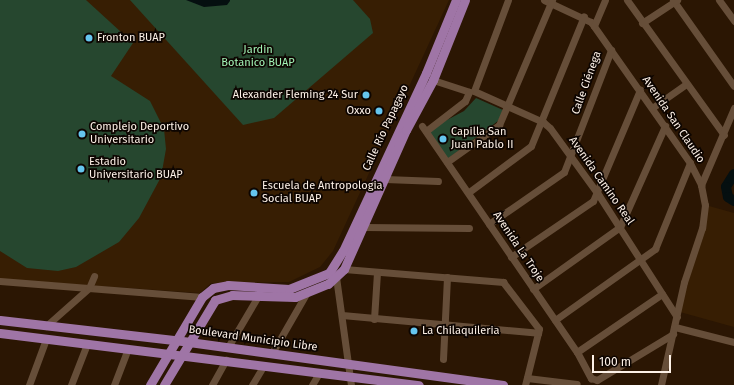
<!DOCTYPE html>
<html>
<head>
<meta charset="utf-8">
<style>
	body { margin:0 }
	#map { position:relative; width:734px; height:385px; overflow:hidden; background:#2b1603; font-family:"Fira Sans",sans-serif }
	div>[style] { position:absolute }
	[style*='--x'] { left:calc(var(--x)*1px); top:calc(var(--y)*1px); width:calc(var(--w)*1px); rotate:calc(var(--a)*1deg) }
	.built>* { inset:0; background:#371e03 }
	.green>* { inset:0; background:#26472f }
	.water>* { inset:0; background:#050f10 }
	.river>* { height:10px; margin:-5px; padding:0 5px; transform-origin:5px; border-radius:5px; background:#050f10 }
	.minor>* { height:7px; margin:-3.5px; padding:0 3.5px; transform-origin:3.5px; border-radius:3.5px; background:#664e39 }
	.major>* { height:9px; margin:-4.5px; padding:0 4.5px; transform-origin:4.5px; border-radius:4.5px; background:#9f75a6 }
	.dots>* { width:11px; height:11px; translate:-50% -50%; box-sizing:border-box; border:2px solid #0d0501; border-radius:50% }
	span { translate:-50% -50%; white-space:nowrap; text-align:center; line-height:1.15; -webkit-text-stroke:3.5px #0d0501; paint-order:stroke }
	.poi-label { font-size:11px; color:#fdf1e7 }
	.left { translate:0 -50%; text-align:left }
	.right { translate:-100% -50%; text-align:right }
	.park-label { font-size:11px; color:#a1f3b5 }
	.street-label { font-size:11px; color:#fdf1e7 }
	.scale { position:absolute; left:592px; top:355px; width:79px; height:18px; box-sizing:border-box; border:2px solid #fdf1e7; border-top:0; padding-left:5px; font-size:12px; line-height:14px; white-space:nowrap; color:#fdf1e7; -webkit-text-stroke:3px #0d0501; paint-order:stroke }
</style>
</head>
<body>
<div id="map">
	<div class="built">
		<div style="clip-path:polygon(0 0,449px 0,333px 251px,320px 267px,289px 282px,211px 283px,200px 293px,0 279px)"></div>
		<div style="clip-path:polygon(709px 206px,734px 213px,734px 327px,680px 312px)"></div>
	</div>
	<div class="green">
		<div style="clip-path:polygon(0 0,86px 0,133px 43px,111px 76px,150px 101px,164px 129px,166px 149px,161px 177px,139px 218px,119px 242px,76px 267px,58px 271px,27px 268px,0 251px)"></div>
		<div style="clip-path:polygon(130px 0,353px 0,370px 19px,373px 33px,274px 118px,243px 125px)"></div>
		<div style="clip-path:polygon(476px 98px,503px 110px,498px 121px,446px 160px,428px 130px,464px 111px)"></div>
	</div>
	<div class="water">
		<div style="clip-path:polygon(186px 0,230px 0,230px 1px,227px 5px,204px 7px)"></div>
	</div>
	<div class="river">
		<div style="--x:734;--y:174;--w:15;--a:122"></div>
		<div style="--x:726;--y:187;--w:10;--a:79"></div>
		<div style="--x:728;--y:197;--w:7;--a:34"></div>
	</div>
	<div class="minor">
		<div style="--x:508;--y:0;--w:97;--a:110.5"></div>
		<div style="--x:474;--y:91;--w:76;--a:24.2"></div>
		<div style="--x:543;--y:122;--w:9;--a:41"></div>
		<div style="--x:550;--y:128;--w:82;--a:54"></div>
		<div style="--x:598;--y:194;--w:146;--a:57.3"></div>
		<div style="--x:544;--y:0;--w:52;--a:25.1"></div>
		<div style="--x:591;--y:22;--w:172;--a:54.9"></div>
		<div style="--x:690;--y:163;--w:25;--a:63"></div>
		<div style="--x:701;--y:185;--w:20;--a:79"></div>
		<div style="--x:705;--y:205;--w:23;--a:97"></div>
		<div style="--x:702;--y:228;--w:57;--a:108.4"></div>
		<div style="--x:684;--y:282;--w:106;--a:102.6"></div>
		<div style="--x:627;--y:0;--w:166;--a:54.3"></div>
		<div style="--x:673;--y:0;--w:105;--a:54.7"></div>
		<div style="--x:719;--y:0;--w:26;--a:54"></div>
		<div style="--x:642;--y:23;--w:42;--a:-33.3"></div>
		<div style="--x:594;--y:26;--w:28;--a:-67"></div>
		<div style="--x:433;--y:80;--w:38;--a:18"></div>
		<div style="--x:652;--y:108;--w:42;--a:-35.2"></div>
		<div style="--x:422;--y:126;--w:274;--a:55.6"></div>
		<div style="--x:577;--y:352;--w:30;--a:62"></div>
		<div style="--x:591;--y:378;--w:6;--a:18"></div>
		<div style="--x:597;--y:380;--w:89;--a:-31.2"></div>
		<div style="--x:426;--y:131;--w:49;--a:-37.6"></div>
		<div style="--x:465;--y:101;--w:10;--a:-66"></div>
		<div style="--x:447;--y:162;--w:64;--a:-35.4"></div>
		<div style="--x:499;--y:125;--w:136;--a:-67"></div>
		<div style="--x:385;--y:179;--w:53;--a:2.2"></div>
		<div style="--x:701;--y:185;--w:84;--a:-66.8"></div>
		<div style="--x:469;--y:192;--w:77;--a:-36.6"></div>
		<div style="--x:531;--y:146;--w:140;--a:-67.8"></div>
		<div style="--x:489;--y:224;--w:91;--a:-34.7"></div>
		<div style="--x:564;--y:172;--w:131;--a:-68.9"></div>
		<div style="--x:364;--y:227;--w:105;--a:0.5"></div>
		<div style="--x:511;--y:257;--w:99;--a:-34.3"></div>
		<div style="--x:593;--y:201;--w:121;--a:-67.1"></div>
		<div style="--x:344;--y:269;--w:160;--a:4.7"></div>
		<div style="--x:503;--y:282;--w:59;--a:52.5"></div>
		<div style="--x:539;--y:329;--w:58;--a:104"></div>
		<div style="--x:336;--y:277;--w:109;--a:82.1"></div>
		<div style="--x:0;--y:281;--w:203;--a:4.5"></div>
		<div style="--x:533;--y:289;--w:107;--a:-35.5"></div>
		<div style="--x:620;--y:227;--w:111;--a:-66"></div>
		<div style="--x:342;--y:315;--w:197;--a:5.2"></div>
		<div style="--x:374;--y:319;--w:47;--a:-86.3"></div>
		<div style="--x:555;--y:320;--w:123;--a:-35.4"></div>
		<div style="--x:655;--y:249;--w:93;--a:-67.9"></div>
		<div style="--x:46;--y:326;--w:57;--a:-41.5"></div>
		<div style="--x:89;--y:288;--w:13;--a:-67"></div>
		<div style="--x:675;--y:327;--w:61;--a:14.3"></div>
		<div style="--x:228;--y:347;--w:59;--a:-59.5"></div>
		<div style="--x:577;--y:352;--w:103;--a:-34.3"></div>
		<div style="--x:272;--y:353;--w:68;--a:-60"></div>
		<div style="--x:443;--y:359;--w:82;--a:-87.2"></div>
		<div style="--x:527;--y:378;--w:50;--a:6.8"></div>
		<div style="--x:29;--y:385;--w:49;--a:-69.7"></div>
		<div style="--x:71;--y:385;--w:44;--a:-68.7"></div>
		<div style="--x:114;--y:385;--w:39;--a:-69"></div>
		<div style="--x:212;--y:385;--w:29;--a:-61"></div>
		<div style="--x:252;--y:385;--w:23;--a:-59"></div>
		<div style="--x:312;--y:385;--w:14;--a:-60"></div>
	</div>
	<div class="major">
		<div style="--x:0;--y:320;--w:190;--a:6.6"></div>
		<div style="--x:189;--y:342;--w:317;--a:7.8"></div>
		<div style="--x:0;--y:333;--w:422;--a:7.1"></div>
		<div style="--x:150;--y:385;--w:102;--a:-59.4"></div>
		<div style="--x:202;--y:297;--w:14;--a:-39"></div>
		<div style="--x:213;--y:288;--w:15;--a:-11"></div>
		<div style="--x:228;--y:285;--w:61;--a:3.8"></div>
		<div style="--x:289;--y:289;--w:43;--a:-21.8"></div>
		<div style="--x:329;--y:273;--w:26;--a:-58"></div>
		<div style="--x:343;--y:251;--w:196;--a:-65"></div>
		<div style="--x:426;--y:73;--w:79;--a:-67.7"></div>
		<div style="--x:164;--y:385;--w:99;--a:-59"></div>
		<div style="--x:215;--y:300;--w:18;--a:-16"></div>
		<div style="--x:232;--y:295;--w:63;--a:1.8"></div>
		<div style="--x:295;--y:297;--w:35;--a:-22"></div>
		<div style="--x:328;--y:284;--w:22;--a:-43"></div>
		<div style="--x:344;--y:269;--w:152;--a:-66"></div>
		<div style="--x:406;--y:130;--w:57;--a:-61.6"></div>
		<div style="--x:433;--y:80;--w:86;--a:-68.2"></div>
	</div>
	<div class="dots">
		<div style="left:89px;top:38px;background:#65c5ee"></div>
		<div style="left:366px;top:95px;background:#65c5ee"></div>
		<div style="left:379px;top:111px;background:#65c5ee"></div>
		<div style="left:82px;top:134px;background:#65c5ee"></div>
		<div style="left:443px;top:139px;background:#65c5ee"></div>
		<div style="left:81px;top:169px;background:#65c5ee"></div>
		<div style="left:254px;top:193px;background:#65c5ee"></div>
		<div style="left:414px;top:331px;background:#65c5ee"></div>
	</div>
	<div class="poi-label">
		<span class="left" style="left:97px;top:38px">Fronton BUAP</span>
		<span class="right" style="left:358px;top:95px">Alexander Fleming 24 Sur</span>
		<span class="right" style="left:371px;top:111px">Oxxo</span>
		<span class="left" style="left:90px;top:134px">Complejo Deportivo<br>Universitario</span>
		<span class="left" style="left:451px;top:139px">Capilla San<br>Juan Pablo II</span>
		<span class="left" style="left:89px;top:169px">Estadio<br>Universitario BUAP</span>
		<span class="left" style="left:262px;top:193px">Escuela de Antropologia<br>Social BUAP</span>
		<span class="left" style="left:422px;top:331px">La Chilaquileria</span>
	</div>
	<div class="park-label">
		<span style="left:258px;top:57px">Jardin<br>Botanico BUAP</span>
	</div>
	<div class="street-label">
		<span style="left:587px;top:83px;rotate:-70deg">Calle Ciénega</span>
		<span style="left:673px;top:120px;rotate:56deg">Avenida San Claudio</span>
		<span style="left:386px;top:128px;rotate:-65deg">Calle Río Papagayo</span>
		<span style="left:601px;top:181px;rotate:55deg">Avenida Camino Real</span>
		<span style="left:518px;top:247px;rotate:56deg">Avenida La Troje</span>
		<span style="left:253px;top:339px;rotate:8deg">Boulevard Municipio Libre</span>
	</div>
	<div class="scale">100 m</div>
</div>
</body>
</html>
